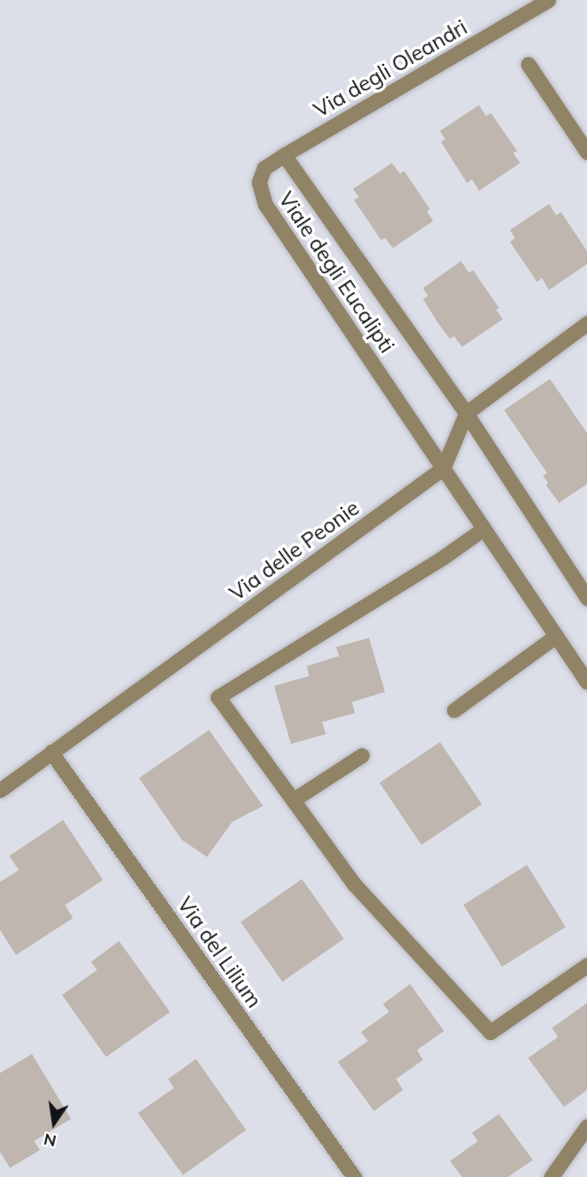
<!DOCTYPE html>
<html>
<head>
<meta charset="utf-8">
<style>
	body { margin:0 }
	#map { position:relative; width:587px; height:1177px; overflow:hidden; background:#dcdee8; font-family:Mulish,sans-serif }
	div>[style] { position:absolute }
	[style*='--x'] { left:calc(var(--x)*1px); top:calc(var(--y)*1px); width:calc(var(--w)*1px); rotate:calc(var(--a)*1deg) }
	.building>* { inset:0; background:#bfb7af; transform-origin:0 0 }
	.roads { filter:drop-shadow(0 0 2px #b7b9c2) drop-shadow(0 0 2px #b7b9c2) }
	.street>* { height:15px; margin:-7.5px; padding:0 7.5px; transform-origin:7.5px; border-radius:7.5px; background:#918366 }
	span { translate:-50% -50%; white-space:nowrap; text-align:center; line-height:1.15; -webkit-text-stroke:6px #fff; paint-order:stroke }
	.street-label { font-size:21px; color:#111215 }
	.north { position:absolute; left:24px; top:1093px; width:60px; height:60px; -webkit-text-stroke:4px #fff; paint-order:stroke; rotate:193deg; font-size:16px; font-weight:700; line-height:24px; text-align:center; color:#111215 }
	.north::after { content:''; display:block; margin:auto; width:21px; height:27px; background:#111215; clip-path:polygon(50% 0,100% 100%,50% 72%,0 100%) }
</style>
</head>
<body>
<div id="map">
	<div class="building">
		<div style="clip-path:polygon(479px 105px,486px 116px,491px 113px,517px 151px,513px 153px,520px 163px,479px 191px,472px 179px,467px 183px,441px 142px,445px 139px,440px 131px)"></div>
		<div style="clip-path:polygon(392px 163px,400px 174px,404px 171px,430px 209px,427px 211px,433px 221px,393px 248px,385px 238px,381px 240px,354px 200px,359px 197px,353px 189px)"></div>
		<div style="clip-path:polygon(549px 204px,556px 215px,561px 212px,587px 251px,587px 264px,549px 290px,542px 278px,537px 282px,510px 242px,515px 238px,510px 230px)"></div>
		<div style="clip-path:polygon(461px 261px,469px 273px,473px 270px,499px 308px,496px 310px,503px 319px,462px 347px,454px 336px,450px 339px,438px 323px,423px 299px,428px 296px,423px 288px)"></div>
		<div style="clip-path:polygon(550px 379px,587px 433px,587px 484px,559px 503px,546px 485px,548px 483px,543px 476px,547px 473px,504px 410px)"></div>
		<div style="clip-path:polygon(369px 638px,385px 692px,352px 702px,355px 713px,322px 722px,326px 734px,291px 744px,274px 686px,309px 676px,307px 666px,339px 656px,336px 647px)"></div>
		<div style="clip-path:polygon(209px 730px,263px 806px,232px 822px,207px 857px,182px 840px,139px 778px)"></div>
		<div style="left:440px;top:742px;width:75px;height:73px;rotate:56deg"></div>
		<div style="clip-path:polygon(63px 820px,103px 880px,65px 905px,73px 918px,16px 955px,0 930px,0 882px,19px 870px,9px 856px)"></div>
		<div style="left:527px;top:865px;width:73px;height:75px;rotate:58deg"></div>
		<div style="left:302px;top:879px;width:73px;height:75px;rotate:55deg"></div>
		<div style="clip-path:polygon(119px 941px,170px 1012px,106px 1057px,62px 995px,97px 970px,91px 962px)"></div>
		<div style="clip-path:polygon(410px 984px,444px 1031px,417px 1050px,423px 1060px,396px 1079px,403px 1090px,374px 1111px,338px 1062px,368px 1041px,361px 1032px,389px 1012px,383px 1004px)"></div>
		<div style="clip-path:polygon(587px 1003px,587px 1090px,564px 1107px,528px 1058px,558px 1037px,552px 1028px)"></div>
		<div style="clip-path:polygon(32px 1054px,71px 1119px,34px 1141px,40px 1150px,10px 1168px,0 1152px,0 1073px)"></div>
		<div style="clip-path:polygon(196px 1059px,246px 1130px,183px 1175px,138px 1113px,174px 1088px,168px 1079px)"></div>
		<div style="clip-path:polygon(499px 1114px,533px 1160px,508px 1177px,462px 1177px,450px 1161px,478px 1141px,472px 1133px)"></div>
	</div>
	<div class="roads">
		<div class="street">
			<div style="--x:548;--y:0;--w:306;--a:149.6"></div>
			<div style="--x:284;--y:155;--w:24;--a:147"></div>
			<div style="--x:264;--y:168;--w:15;--a:110"></div>
			<div style="--x:259;--y:182;--w:23;--a:75"></div>
			<div style="--x:265;--y:204;--w:576;--a:56.03"></div>
			<div style="--x:528;--y:64;--w:106;--a:56.2"></div>
			<div style="--x:284;--y:155;--w:316;--a:54.8"></div>
			<div style="--x:466;--y:413;--w:221;--a:56.8"></div>
			<div style="--x:483;--y:529;--w:50;--a:144.7"></div>
			<div style="--x:442;--y:558;--w:264;--a:148.2"></div>
			<div style="--x:218;--y:697;--w:231;--a:54"></div>
			<div style="--x:354;--y:884;--w:201;--a:47.4"></div>
			<div style="--x:490;--y:1032;--w:118;--a:-34.6"></div>
			<div style="--x:454;--y:710;--w:126;--a:-36"></div>
			<div style="--x:51;--y:752;--w:522;--a:54.51"></div>
			<div style="--x:0;--y:790;--w:548;--a:-36.01"></div>
			<div style="--x:443;--y:468;--w:60;--a:-67.3"></div>
			<div style="--x:466;--y:413;--w:151;--a:-36.6"></div>
			<div style="--x:293;--y:800;--w:82;--a:-33.1"></div>
			<div style="--x:551;--y:1177;--w:62;--a:-54.8"></div>
		</div>
	</div>
	<div class="street-label">
		<span style="left:390px;top:68px;rotate:-30deg">Via degli Oleandri</span>
		<span style="left:337px;top:272px;rotate:56deg">Viale degli Eucalipti</span>
		<span style="left:294px;top:550px;rotate:-36deg">Via delle Peonie</span>
		<span style="left:220px;top:952px;rotate:55deg">Via del Lilium</span>
	</div>
	<div class="north">N</div>
</div>
</body>
</html>
